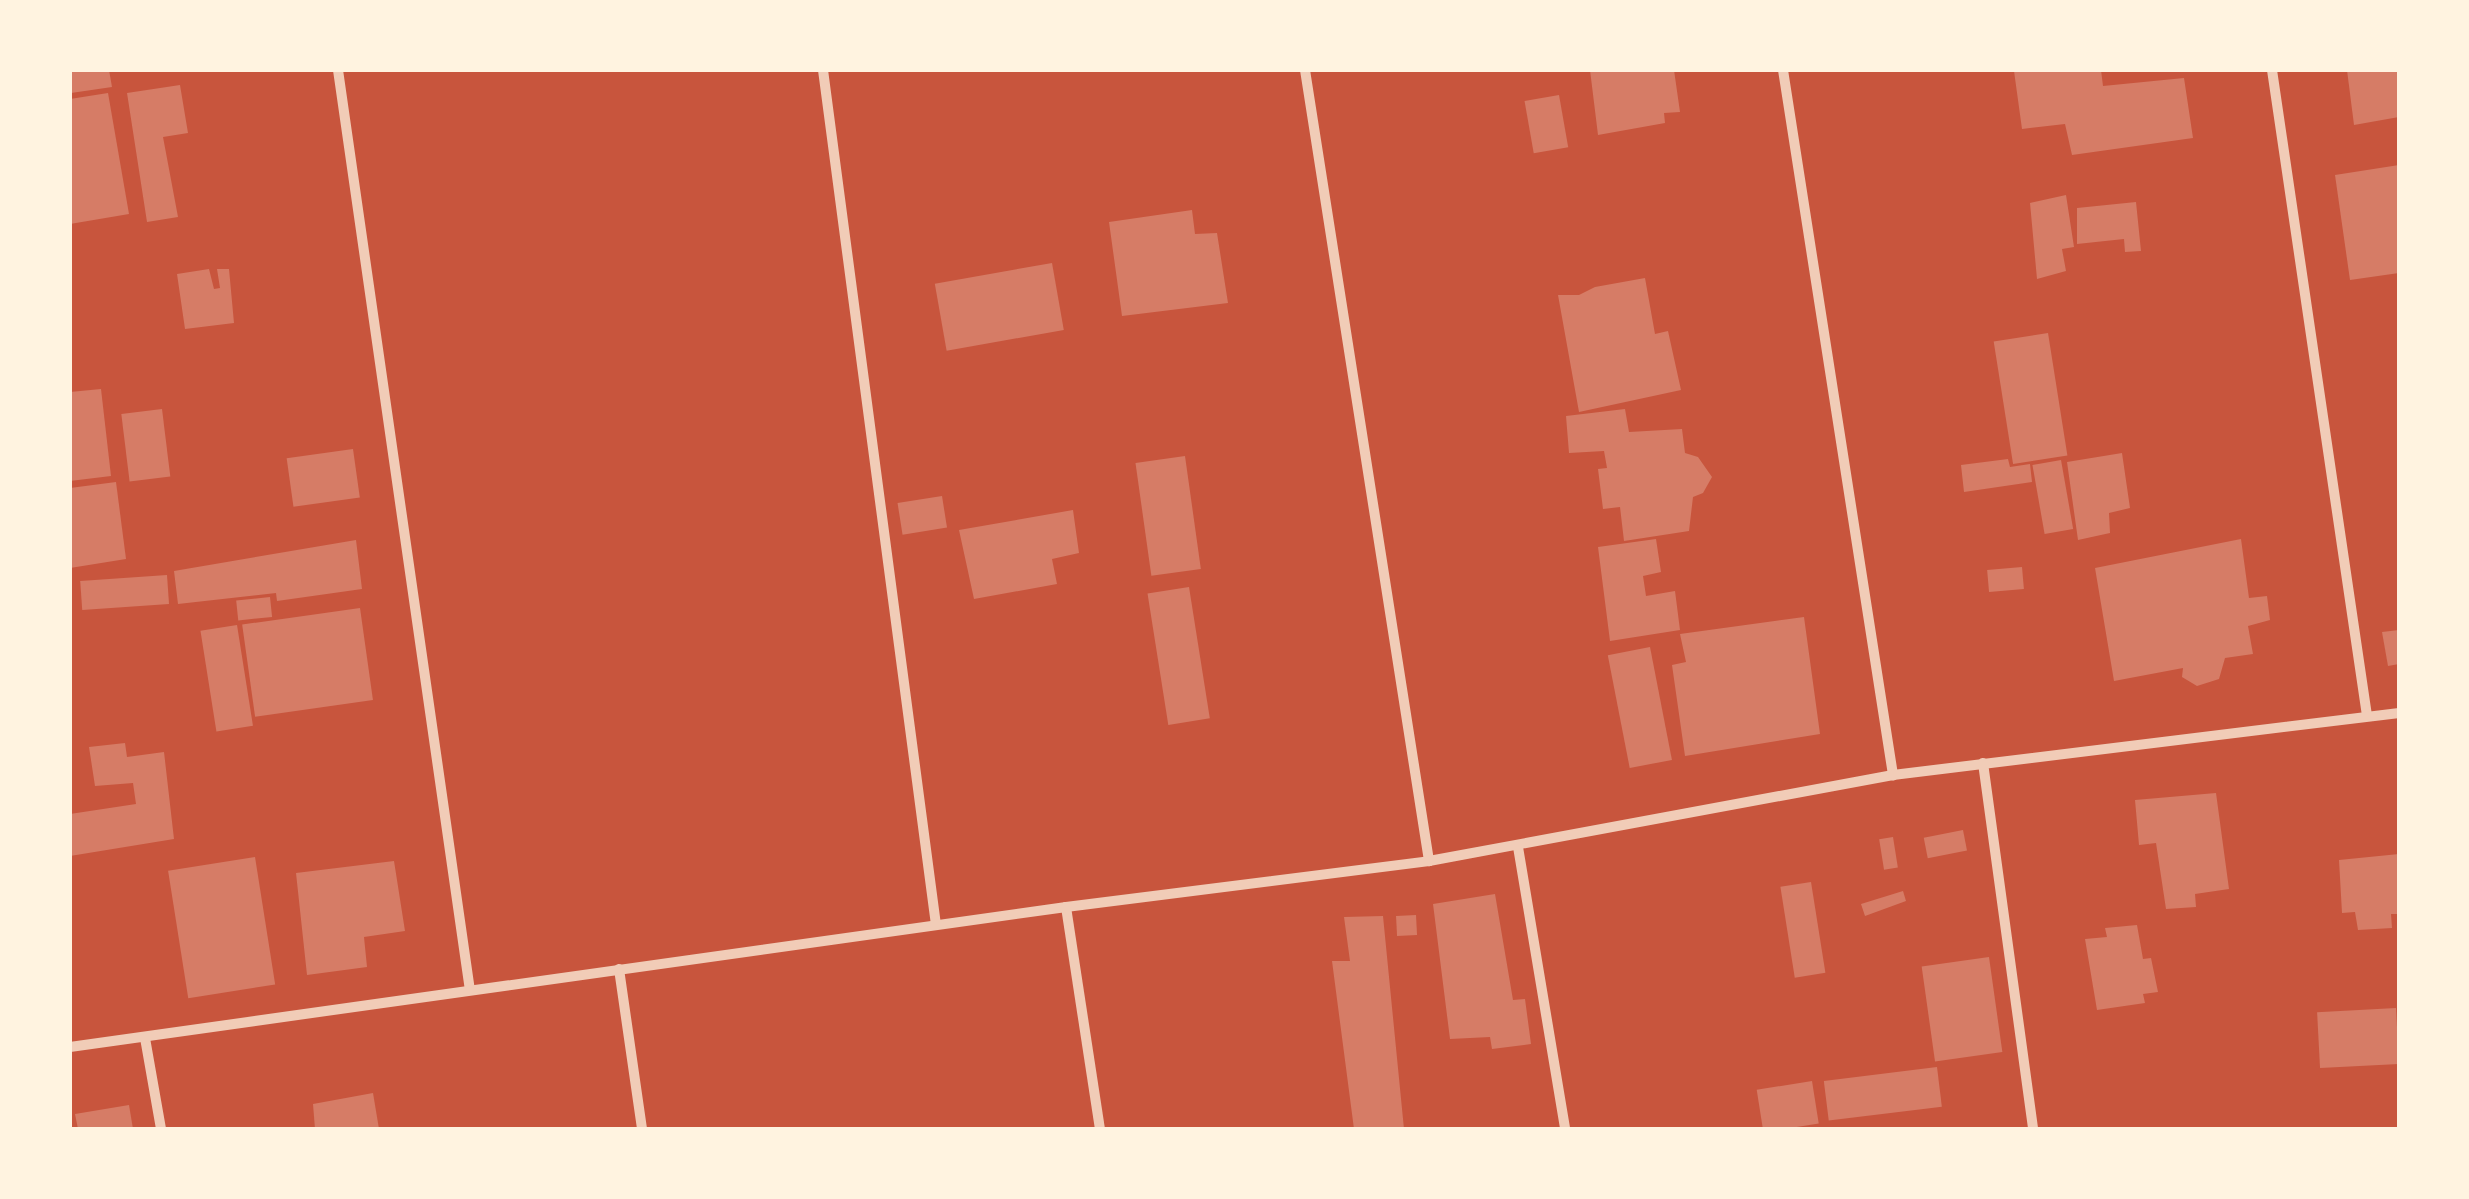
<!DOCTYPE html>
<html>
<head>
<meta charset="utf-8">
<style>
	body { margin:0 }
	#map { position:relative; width:2469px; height:1199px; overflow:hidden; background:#c8553d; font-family:"Sofia Sans Condensed",sans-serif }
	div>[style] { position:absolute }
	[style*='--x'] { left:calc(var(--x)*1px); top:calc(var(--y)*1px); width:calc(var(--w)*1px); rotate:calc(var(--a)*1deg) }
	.building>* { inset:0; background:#d67c66; transform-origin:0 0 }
	.minor>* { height:10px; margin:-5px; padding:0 5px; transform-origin:5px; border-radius:5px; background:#f1ccb7 }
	span { translate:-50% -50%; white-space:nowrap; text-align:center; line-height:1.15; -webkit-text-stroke:8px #fff3e0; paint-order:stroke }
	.frame { position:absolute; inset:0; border:72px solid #fff3e0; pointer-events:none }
</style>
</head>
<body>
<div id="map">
	<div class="building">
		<div style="clip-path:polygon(70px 70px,109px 70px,112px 87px,71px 93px)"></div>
		<div style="clip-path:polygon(1590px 70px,1674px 70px,1680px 112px,1664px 113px,1665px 123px,1598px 135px)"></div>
		<div style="clip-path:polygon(2101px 70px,2103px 86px,2184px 78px,2193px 138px,2072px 155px,2065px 124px,2022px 129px,2014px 71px)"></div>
		<div style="clip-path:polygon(2347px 70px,2399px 70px,2399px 117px,2354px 125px)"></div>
		<div style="clip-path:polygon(180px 85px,188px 133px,163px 137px,178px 217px,147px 222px,127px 93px)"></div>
		<div style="clip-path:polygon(108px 93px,129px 214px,70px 224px,70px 99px)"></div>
		<div style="left:1559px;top:95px;width:53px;height:35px;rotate:80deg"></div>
		<div style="clip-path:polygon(2399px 165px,2399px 273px,2350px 280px,2335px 175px)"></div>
		<div style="clip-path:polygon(2066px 195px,2074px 247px,2062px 249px,2066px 271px,2037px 279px,2030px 203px)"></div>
		<div style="clip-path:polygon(2136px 202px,2141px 251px,2125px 252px,2124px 239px,2077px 244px,2077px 208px)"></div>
		<div style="clip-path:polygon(1192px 210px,1195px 234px,1217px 233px,1228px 303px,1122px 316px,1109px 222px)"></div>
		<div style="left:1052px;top:263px;width:68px;height:119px;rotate:80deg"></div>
		<div style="clip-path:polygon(209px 269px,214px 289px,220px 288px,217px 269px,229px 269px,234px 323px,185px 329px,177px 274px)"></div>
		<div style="clip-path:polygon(1645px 278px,1655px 334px,1668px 331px,1681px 390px,1579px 412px,1558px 295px,1579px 295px,1595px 287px)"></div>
		<div style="left:2048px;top:333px;width:124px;height:55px;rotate:81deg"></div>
		<div style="clip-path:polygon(101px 389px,111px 476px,70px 481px,70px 392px)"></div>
		<div style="left:162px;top:409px;width:68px;height:41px;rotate:83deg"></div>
		<div style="clip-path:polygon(1625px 409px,1629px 432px,1682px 429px,1685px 453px,1698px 457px,1712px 477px,1703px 493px,1693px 497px,1689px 531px,1624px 541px,1620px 507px,1603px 509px,1598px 469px,1607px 468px,1604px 451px,1569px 453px,1566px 416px)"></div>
		<div style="left:353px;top:449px;width:49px;height:67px;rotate:82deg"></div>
		<div style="clip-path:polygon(2122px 453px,2130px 508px,2109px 513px,2110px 533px,2078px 540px,2067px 462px)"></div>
		<div style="left:1185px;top:456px;width:114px;height:50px;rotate:82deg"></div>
		<div style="clip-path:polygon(2008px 459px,2010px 467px,2030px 464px,2032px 482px,1964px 492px,1961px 465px)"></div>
		<div style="left:2061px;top:460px;width:70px;height:29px;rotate:80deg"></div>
		<div style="clip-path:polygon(116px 482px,126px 559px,70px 568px,70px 488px)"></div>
		<div style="left:942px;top:496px;width:32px;height:45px;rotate:81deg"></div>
		<div style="clip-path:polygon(1073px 510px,1079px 553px,1052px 559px,1057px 584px,974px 599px,959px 530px)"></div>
		<div style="clip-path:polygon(1656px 539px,1661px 572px,1643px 576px,1646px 596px,1675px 591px,1680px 630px,1610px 641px,1598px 547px)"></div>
		<div style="clip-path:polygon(2241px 539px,2249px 598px,2267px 596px,2270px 620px,2248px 626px,2253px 654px,2225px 658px,2219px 679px,2197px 686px,2182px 677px,2183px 668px,2114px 681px,2095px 568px)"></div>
		<div style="clip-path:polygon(356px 540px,362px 589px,277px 601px,276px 593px,178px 604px,174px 571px)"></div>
		<div style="left:2022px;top:567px;width:22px;height:35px;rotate:85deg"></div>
		<div style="left:167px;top:575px;width:29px;height:87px;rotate:86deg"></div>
		<div style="left:1189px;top:587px;width:133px;height:42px;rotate:81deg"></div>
		<div style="left:270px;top:597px;width:20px;height:34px;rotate:84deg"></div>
		<div style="left:360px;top:608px;width:93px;height:119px;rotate:82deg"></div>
		<div style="clip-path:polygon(1804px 617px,1820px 734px,1685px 756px,1672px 665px,1686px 662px,1680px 634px)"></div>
		<div style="left:237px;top:625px;width:102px;height:37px;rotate:81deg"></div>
		<div style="clip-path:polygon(2399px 630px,2399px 664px,2388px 666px,2382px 632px)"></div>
		<div style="left:1650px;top:647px;width:115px;height:43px;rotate:79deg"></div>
		<div style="clip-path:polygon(125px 743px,127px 757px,164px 752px,174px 839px,70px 856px,70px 814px,136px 804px,133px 783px,95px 786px,89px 747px)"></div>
		<div style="clip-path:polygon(2216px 793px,2229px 889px,2195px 894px,2196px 907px,2166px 909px,2156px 843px,2139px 845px,2135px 800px)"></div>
		<div style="left:1963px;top:830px;width:21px;height:40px;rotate:79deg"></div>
		<div style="left:1893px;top:837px;width:31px;height:14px;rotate:81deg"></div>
		<div style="clip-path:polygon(2399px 854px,2399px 914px,2391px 914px,2392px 928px,2358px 930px,2355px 912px,2342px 913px,2339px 860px)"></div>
		<div style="left:255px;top:857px;width:129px;height:88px;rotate:81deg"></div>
		<div style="clip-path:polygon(394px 861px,405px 931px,364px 937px,367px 967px,307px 975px,296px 873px)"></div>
		<div style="left:1811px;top:882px;width:92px;height:31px;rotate:81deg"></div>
		<div style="clip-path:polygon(1903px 891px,1906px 901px,1865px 916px,1861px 904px)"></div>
		<div style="clip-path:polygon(1495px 894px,1513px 1000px,1525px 999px,1531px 1044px,1492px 1049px,1490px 1037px,1450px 1039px,1433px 904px)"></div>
		<div style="left:1416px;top:915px;width:20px;height:20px;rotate:87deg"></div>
		<div style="clip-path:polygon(1383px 916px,1404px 1129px,1354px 1129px,1332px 961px,1350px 961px,1344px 917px)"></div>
		<div style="clip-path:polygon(2137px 925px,2143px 959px,2151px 958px,2158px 992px,2143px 994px,2145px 1003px,2097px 1010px,2085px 939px,2107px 937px,2105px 928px)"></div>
		<div style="left:1989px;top:957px;width:96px;height:68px;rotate:82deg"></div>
		<div style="left:2396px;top:1008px;width:56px;height:79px;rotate:87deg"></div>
		<div style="left:1937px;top:1067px;width:40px;height:114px;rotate:83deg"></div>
		<div style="left:1812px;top:1081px;width:43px;height:56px;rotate:81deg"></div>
		<div style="clip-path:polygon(373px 1093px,379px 1129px,315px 1129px,313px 1104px)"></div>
		<div style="clip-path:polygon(129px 1105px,133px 1129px,78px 1129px,75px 1114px)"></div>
	</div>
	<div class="minor">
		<div style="--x:338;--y:70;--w:929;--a:81.84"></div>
		<div style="--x:823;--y:70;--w:862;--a:82.47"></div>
		<div style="--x:1305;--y:70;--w:801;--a:81.09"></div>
		<div style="--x:1783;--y:70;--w:714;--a:81.13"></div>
		<div style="--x:2272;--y:70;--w:653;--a:81.63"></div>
		<div style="--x:1983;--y:763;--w:369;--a:82.2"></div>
		<div style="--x:1518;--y:847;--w:286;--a:80.5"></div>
		<div style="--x:1066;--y:907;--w:225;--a:81.3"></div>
		<div style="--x:619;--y:969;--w:162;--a:81.8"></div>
		<div style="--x:145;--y:1038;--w:92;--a:80"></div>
		<div style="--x:70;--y:1047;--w:1006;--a:-8"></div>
		<div style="--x:1066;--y:907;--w:366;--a:-7.2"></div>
		<div style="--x:1429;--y:861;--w:472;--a:-10.5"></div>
		<div style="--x:1893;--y:775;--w:510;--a:-6.99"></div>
	</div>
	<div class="frame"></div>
</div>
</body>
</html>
